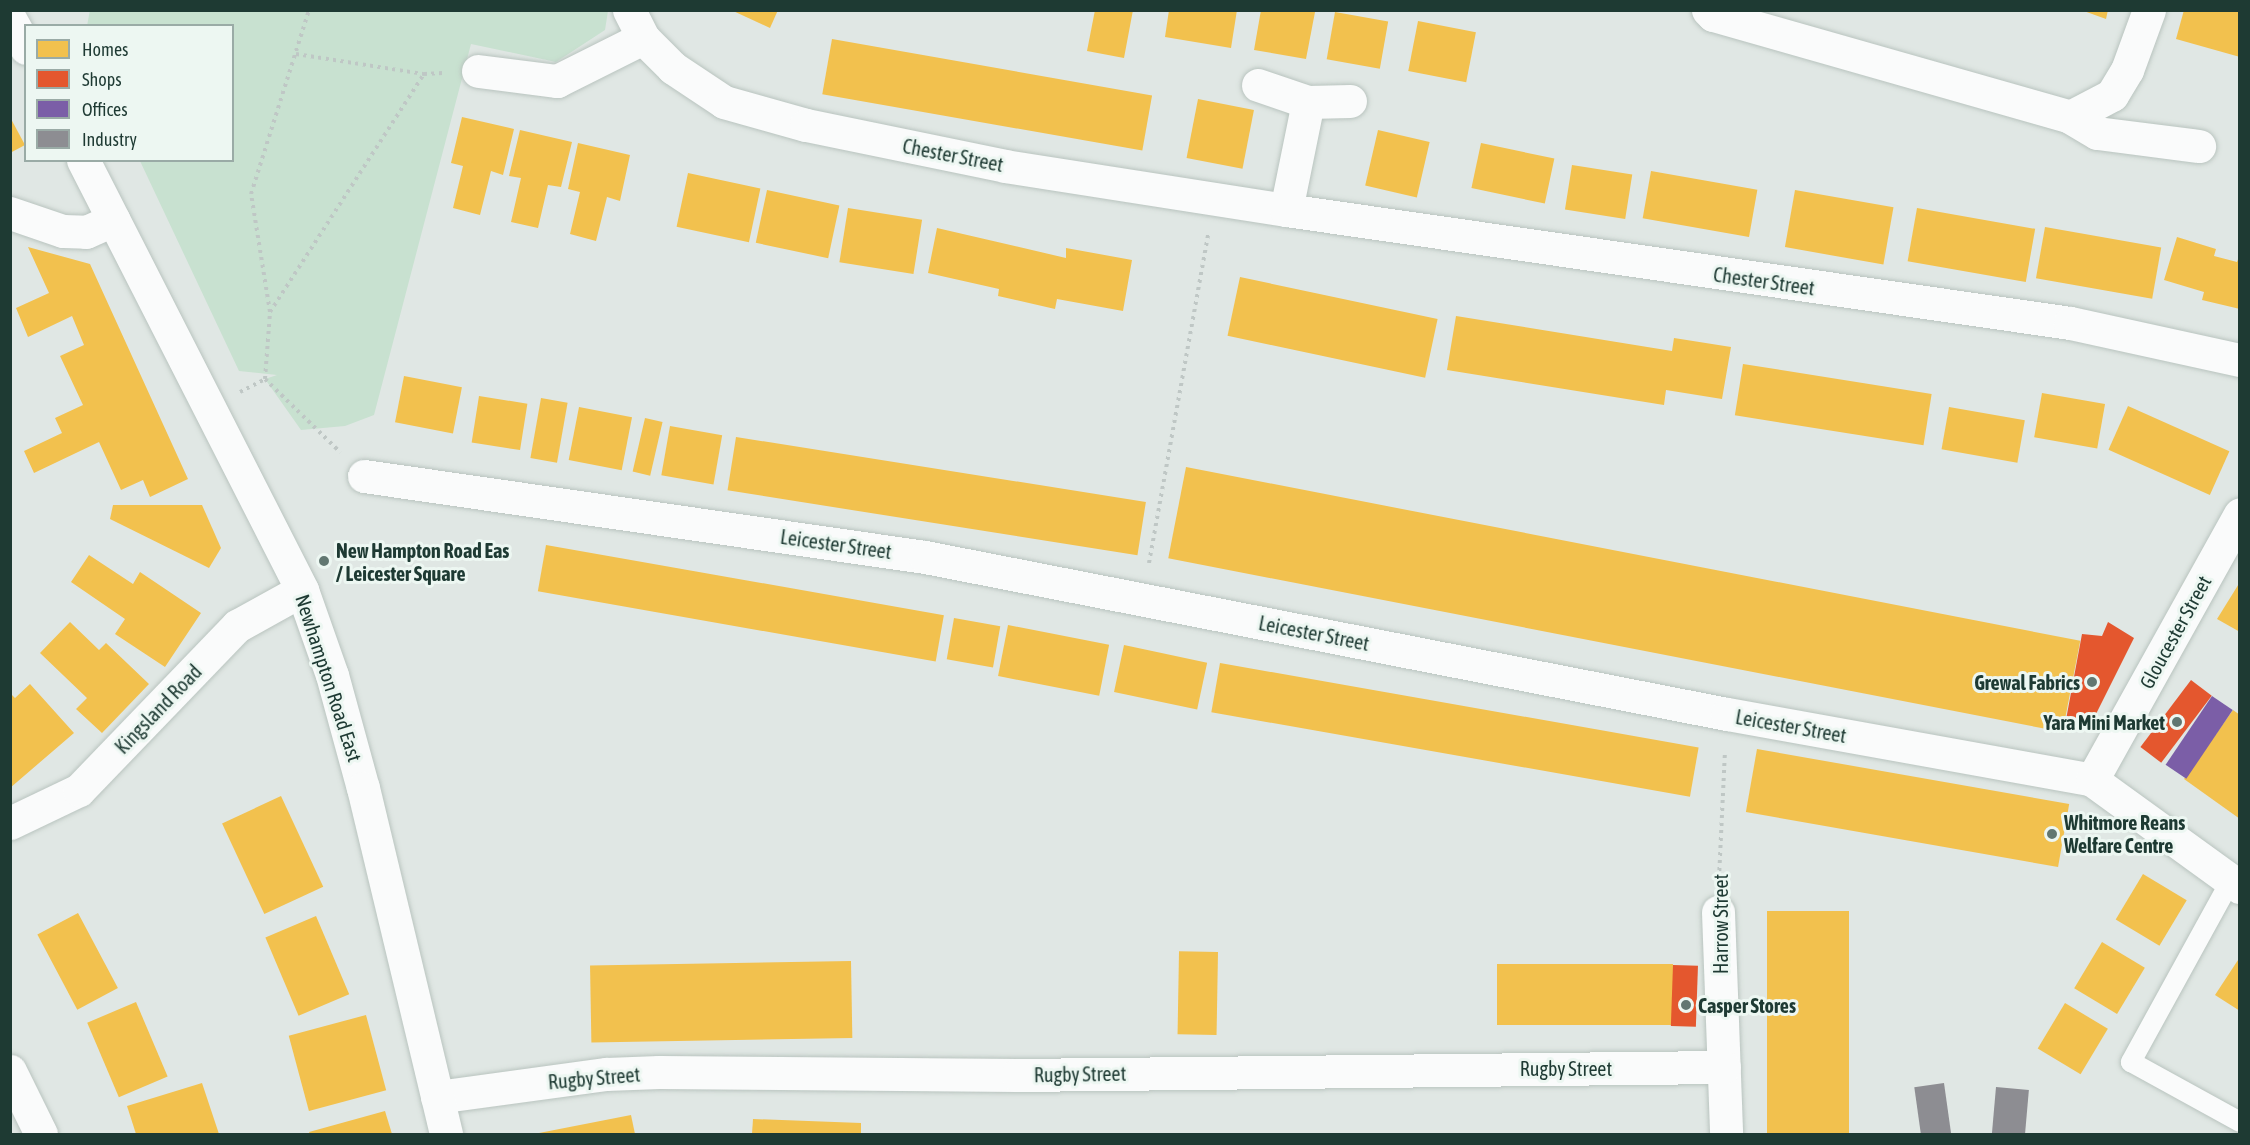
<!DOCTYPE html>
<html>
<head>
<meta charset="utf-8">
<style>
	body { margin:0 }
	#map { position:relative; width:2250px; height:1145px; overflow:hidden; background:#e0e7e4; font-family:"Asap Condensed",sans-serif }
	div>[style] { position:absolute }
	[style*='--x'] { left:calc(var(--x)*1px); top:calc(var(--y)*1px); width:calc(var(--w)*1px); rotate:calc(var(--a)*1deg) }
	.green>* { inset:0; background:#c8e1d0 }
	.homes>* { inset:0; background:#f2c14e; transform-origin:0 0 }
	.shops>* { inset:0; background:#e4572e; transform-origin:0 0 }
	.offices>* { inset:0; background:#7b5ea7; transform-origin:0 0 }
	.industry>* { inset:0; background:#8d8d92; transform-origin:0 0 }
	.path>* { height:4px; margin-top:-2px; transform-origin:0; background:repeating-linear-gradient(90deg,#bfc7c5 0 3px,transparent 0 7.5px) }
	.roads { filter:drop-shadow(0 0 2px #b9c4bf) drop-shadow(0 0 2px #b9c4bf) }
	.lane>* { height:20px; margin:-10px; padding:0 10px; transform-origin:10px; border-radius:10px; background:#fafbfb }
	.street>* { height:33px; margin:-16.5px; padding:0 16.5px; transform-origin:16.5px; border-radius:16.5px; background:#fafbfb }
	.secondary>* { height:33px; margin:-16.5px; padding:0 16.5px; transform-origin:16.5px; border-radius:16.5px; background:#fafbfb }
	.dots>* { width:16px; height:16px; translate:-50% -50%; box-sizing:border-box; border:3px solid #edf7f2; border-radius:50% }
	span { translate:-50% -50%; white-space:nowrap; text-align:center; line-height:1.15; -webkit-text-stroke:6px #edf7f2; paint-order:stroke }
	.street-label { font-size:20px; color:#1e3a33 }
	.poi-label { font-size:20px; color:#1e3a33; font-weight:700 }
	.left { translate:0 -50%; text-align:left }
	.right { translate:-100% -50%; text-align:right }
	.frame { position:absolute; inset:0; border:12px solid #1e3a33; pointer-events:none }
	.legend { position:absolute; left:24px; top:24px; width:210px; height:138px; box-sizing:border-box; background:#edf7f2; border:2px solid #9aaba6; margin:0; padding:8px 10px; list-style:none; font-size:18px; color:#1e3a33 }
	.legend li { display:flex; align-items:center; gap:12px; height:30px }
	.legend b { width:30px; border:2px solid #9aaba6 }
</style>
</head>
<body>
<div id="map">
	<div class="green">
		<div style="clip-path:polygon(90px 10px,608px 11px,605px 30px,556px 62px,471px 44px,374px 415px,345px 426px,301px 430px,265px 379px,277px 375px,239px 371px,140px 161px,232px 160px,232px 26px,87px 26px)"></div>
	</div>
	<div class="homes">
		<div style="clip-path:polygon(731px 10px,778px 10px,770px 28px)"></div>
		<div style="clip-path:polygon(1095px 10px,1133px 10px,1124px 58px,1087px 51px)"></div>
		<div style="clip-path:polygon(1169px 10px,1237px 10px,1231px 48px,1165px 37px)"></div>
		<div style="clip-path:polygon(1261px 10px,1315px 12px,1306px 59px,1254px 50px)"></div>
		<div style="clip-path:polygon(2081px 10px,2108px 10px,2106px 19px)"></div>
		<div style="clip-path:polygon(2184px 10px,2240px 10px,2240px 57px,2176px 39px)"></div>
		<div style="left:1335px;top:12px;width:54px;height:48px;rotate:10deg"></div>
		<div style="left:1418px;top:21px;width:59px;height:51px;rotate:11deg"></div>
		<div style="left:832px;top:39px;width:325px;height:56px;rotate:10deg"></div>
		<div style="left:1198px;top:99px;width:57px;height:60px;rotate:11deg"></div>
		<div style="clip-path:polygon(10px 117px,25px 145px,10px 153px)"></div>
		<div style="clip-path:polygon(462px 117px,514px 129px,503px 175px,491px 171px,480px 215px,453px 208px,463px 166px,451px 163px)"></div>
		<div style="clip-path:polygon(520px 130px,572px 142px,561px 187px,548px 185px,538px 228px,511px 222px,521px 178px,509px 176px)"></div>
		<div style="left:1378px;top:130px;width:53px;height:57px;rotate:13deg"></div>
		<div style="clip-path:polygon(578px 143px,630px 155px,620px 201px,607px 197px,596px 241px,570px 234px,580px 192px,568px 189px)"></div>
		<div style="left:1481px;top:143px;width:75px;height:46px;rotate:12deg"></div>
		<div style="left:1572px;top:165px;width:61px;height:45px;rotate:9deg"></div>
		<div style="left:1651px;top:171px;width:108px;height:48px;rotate:10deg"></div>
		<div style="left:688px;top:173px;width:74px;height:55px;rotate:12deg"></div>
		<div style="left:767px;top:190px;width:74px;height:54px;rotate:12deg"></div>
		<div style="left:1795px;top:190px;width:100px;height:58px;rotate:10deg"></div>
		<div style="left:848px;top:208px;width:75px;height:55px;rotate:9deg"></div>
		<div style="left:1917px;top:208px;width:120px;height:54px;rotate:10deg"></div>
		<div style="left:2045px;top:227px;width:118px;height:52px;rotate:10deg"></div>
		<div style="clip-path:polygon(937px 228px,1066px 258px,1066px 248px,1132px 260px,1123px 311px,1057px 299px,1055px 309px,998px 296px,999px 289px,928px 273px)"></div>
		<div style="clip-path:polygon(2177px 237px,2216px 249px,2214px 256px,2237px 262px,2240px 254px,2240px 309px,2202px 300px,2204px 292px,2164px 280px)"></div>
		<div style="clip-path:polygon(28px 247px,90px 264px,188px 479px,150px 497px,143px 480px,121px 490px,99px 442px,34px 473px,24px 451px,62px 433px,55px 418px,83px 405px,60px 356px,84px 345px,72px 316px,28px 337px,16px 308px,49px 293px)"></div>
		<div style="left:1240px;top:277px;width:202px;height:60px;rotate:12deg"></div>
		<div style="clip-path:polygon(1456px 316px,1672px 351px,1674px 338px,1731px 347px,1722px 399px,1666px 390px,1664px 405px,1447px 370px)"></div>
		<div style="left:1743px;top:364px;width:191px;height:52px;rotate:9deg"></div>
		<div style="left:404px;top:376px;width:59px;height:47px;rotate:11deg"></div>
		<div style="left:2042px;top:393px;width:64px;height:45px;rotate:10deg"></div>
		<div style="left:479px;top:396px;width:49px;height:47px;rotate:9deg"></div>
		<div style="left:541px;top:398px;width:27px;height:61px;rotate:10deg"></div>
		<div style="left:2128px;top:406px;width:111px;height:48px;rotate:24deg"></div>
		<div style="left:579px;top:407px;width:54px;height:54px;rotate:11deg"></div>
		<div style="left:1949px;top:407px;width:77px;height:43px;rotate:10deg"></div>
		<div style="left:645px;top:418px;width:18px;height:55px;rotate:13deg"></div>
		<div style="left:670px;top:426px;width:53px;height:50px;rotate:10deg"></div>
		<div style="left:736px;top:437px;width:415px;height:54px;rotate:9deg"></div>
		<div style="left:1186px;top:467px;width:911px;height:93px;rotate:11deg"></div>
		<div style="clip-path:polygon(113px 505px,202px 505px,221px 548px,209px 568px,110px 519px)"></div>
		<div style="left:546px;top:545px;width:404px;height:47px;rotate:10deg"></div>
		<div style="clip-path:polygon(89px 555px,133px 584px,140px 572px,201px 613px,165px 667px,115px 634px,125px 619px,71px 582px)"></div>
		<div style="clip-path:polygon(2240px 582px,2240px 632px,2217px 619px)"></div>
		<div style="left:954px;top:618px;width:47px;height:42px;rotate:10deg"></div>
		<div style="clip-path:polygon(70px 622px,99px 650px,106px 643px,149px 684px,102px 733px,76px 709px,87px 698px,40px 653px)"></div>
		<div style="left:1008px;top:625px;width:103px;height:52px;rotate:11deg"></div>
		<div style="left:1124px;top:645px;width:85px;height:48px;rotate:12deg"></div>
		<div style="left:1220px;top:663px;width:486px;height:50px;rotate:10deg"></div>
		<div style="clip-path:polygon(30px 684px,74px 733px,10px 788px,10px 693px,15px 698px)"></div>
		<div style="clip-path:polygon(2233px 710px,2240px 715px,2240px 819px,2184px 779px)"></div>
		<div style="left:1757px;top:749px;width:317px;height:64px;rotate:10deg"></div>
		<div style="left:281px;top:796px;width:100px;height:65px;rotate:65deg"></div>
		<div style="left:2143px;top:874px;width:51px;height:53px;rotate:31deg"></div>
		<div style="left:1767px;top:911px;width:82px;height:223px"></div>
		<div style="left:78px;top:913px;width:85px;height:46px;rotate:62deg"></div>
		<div style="left:316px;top:916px;width:85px;height:55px;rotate:67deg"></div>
		<div style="left:2102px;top:942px;width:50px;height:54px;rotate:31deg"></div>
		<div style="left:1218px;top:952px;width:83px;height:39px;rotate:91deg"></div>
		<div style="clip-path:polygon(2240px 957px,2240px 1011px,2215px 995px)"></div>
		<div style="left:851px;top:961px;width:77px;height:261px;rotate:89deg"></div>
		<div style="left:1497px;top:964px;width:176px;height:61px"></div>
		<div style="left:136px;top:1002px;width:81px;height:53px;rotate:67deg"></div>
		<div style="left:2065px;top:1003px;width:50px;height:53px;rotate:31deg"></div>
		<div style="left:366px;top:1015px;width:78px;height:80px;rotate:75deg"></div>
		<div style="clip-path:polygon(202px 1083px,219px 1134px,136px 1134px,127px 1106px)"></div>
		<div style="clip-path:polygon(385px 1111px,392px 1134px,310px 1134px,309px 1132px)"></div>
		<div style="clip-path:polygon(631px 1115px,635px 1134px,539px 1134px,539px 1133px)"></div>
		<div style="clip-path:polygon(753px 1119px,861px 1123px,861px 1134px,752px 1134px)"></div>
	</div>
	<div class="shops">
		<div style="clip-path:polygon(2108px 622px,2134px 638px,2088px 730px,2065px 725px,2082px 634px,2102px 636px)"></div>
		<div style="left:2191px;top:680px;width:26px;height:84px;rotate:37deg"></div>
		<div style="left:1673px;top:965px;width:25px;height:61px;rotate:2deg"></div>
	</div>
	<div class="offices">
		<div style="left:2212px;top:696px;width:25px;height:83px;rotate:34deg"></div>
	</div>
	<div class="industry">
		<div style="left:1944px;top:1083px;width:51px;height:30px;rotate:82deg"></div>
		<div style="left:1996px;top:1087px;width:33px;height:47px;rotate:5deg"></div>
	</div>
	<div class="path">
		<div style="--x:296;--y:54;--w:130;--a:8.9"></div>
		<div style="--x:424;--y:74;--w:19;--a:-3"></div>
		<div style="--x:270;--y:312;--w:283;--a:-57.1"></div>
		<div style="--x:265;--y:379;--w:105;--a:44.2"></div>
		<div style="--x:240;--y:392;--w:28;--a:-27"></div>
		<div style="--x:265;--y:379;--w:67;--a:-85.7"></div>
		<div style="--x:270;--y:312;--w:120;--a:-99.1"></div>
		<div style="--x:251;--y:194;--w:193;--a:-72.5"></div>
		<div style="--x:1149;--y:563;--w:334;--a:-79.8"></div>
		<div style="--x:1719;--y:878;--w:127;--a:-87.3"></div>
	</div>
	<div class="roads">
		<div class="lane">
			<div style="--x:2231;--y:880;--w:208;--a:118.8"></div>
			<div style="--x:2131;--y:1062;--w:124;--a:28.8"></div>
		</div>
		<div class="street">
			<div style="--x:629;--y:10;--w:31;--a:63"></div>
			<div style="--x:643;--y:38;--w:42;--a:45"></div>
			<div style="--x:673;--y:68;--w:61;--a:33.7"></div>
			<div style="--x:724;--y:102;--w:85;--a:15.7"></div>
			<div style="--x:806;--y:125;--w:203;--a:11.6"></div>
			<div style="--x:1005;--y:166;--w:284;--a:8.9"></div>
			<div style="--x:1286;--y:210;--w:792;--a:8.2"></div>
			<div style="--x:2070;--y:323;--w:174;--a:12.3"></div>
			<div style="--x:1708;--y:10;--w:7;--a:45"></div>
			<div style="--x:1713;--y:15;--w:371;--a:15.9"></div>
			<div style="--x:2149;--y:10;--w:64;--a:110.1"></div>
			<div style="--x:2127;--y:70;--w:29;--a:121"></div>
			<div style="--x:2112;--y:95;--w:47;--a:152.4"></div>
			<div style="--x:2070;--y:117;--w:31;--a:31"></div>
			<div style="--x:2097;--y:133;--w:103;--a:7.3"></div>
			<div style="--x:478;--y:71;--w:80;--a:7.2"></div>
			<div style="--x:557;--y:81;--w:96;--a:-26.6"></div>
			<div style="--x:1258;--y:85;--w:53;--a:18.8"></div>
			<div style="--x:1308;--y:102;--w:42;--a:-1.4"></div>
			<div style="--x:1286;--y:210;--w:110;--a:-78.5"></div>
			<div style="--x:10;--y:213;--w:56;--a:18.8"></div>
			<div style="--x:63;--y:231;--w:23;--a:2"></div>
			<div style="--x:86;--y:232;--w:30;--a:-24"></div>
			<div style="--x:364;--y:476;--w:567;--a:8.22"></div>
			<div style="--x:925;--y:557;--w:817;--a:11.08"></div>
			<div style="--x:1727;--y:714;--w:371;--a:10.2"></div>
			<div style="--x:2092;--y:780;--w:183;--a:35.9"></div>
			<div style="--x:2092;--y:780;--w:304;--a:-60.9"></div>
			<div style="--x:10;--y:823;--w:76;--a:-25.6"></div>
			<div style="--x:79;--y:790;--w:228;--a:-46.1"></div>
			<div style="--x:237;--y:626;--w:74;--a:-29"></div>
			<div style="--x:1718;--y:912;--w:222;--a:87.9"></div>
			<div style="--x:10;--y:1071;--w:70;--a:63.8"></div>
			<div style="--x:437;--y:1097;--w:171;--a:-7.8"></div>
			<div style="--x:606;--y:1074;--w:53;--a:-2.2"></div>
			<div style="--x:659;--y:1072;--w:358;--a:0.5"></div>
			<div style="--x:1017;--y:1075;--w:707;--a:-0.65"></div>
		</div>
		<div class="secondary">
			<div style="--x:10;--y:19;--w:33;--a:61"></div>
			<div style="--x:83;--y:160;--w:483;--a:63"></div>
			<div style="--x:302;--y:590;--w:90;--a:70.6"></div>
			<div style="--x:332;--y:675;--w:117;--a:74.7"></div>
			<div style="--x:363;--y:788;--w:356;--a:76.5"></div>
		</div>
	</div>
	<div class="dots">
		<div style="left:324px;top:561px;background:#627771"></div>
		<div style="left:2092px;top:682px;background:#627771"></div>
		<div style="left:2177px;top:722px;background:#627771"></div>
		<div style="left:2052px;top:834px;background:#627771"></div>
		<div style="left:1686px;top:1005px;background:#627771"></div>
	</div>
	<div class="street-label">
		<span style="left:953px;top:155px;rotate:11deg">Chester Street</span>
		<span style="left:1764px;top:281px;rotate:8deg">Chester Street</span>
		<span style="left:836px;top:544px;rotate:8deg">Leicester Street</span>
		<span style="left:2175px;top:632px;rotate:-61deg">Gloucester Street</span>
		<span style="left:1314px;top:633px;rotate:11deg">Leicester Street</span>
		<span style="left:329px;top:678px;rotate:72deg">Newhampton Road East</span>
		<span style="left:158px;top:709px;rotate:-46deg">Kingsland Road</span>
		<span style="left:1791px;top:726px;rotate:10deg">Leicester Street</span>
		<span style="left:1720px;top:924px;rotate:-90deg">Harrow Street</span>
		<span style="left:1566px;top:1068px">Rugby Street</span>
		<span style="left:1080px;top:1074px;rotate:-1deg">Rugby Street</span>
		<span style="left:594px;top:1078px;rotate:-5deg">Rugby Street</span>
	</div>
	<div class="poi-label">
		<span class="left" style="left:336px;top:562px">New Hampton Road Eas<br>/ Leicester Square</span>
		<span class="right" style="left:2080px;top:682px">Grewal Fabrics</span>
		<span class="right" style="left:2165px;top:722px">Yara Mini Market</span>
		<span class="left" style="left:2064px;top:834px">Whitmore Reans<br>Welfare Centre</span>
		<span class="left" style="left:1698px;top:1005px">Casper Stores</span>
	</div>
	<div class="frame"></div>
	<ul class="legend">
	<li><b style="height:16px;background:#f2c14e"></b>Homes</li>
	<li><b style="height:16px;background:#e4572e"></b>Shops</li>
	<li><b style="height:16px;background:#7b5ea7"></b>Offices</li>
	<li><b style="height:16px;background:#8d8d92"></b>Industry</li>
	</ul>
</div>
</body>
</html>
